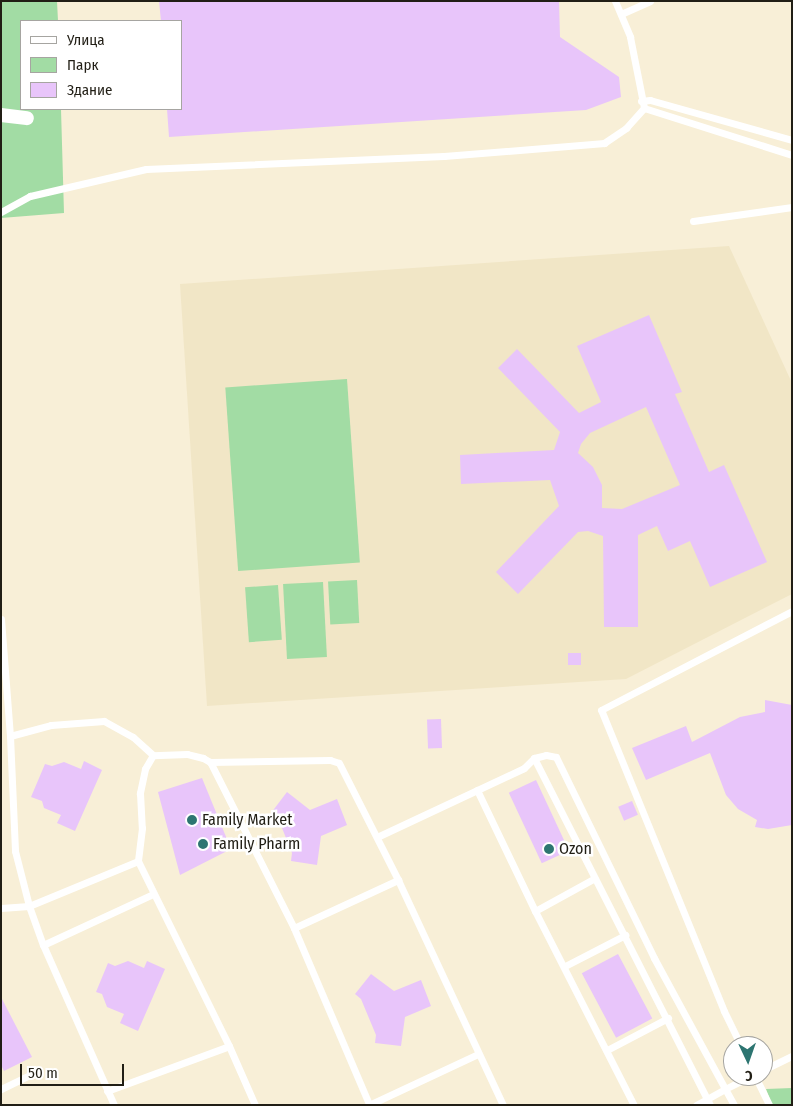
<!DOCTYPE html>
<html>
<head>
<meta charset="utf-8">
<style>
	body { margin:0 }
	#map { position:relative; width:793px; height:1106px; overflow:hidden; background:#f8efd7; font-family:"Fira Sans Condensed",sans-serif }
	div>[style] { position:absolute }
	[style*='--x'] { left:calc(var(--x)*1px); top:calc(var(--y)*1px); width:calc(var(--w)*1px); rotate:calc(var(--a)*1deg) }
	.built>* { inset:0; background:#f1e6c6 }
	.green>* { inset:0; background:#a2dca4; transform-origin:0 0 }
	.building>* { inset:0; background:#e8c5fa; transform-origin:0 0 }
	.service>* { height:7px; margin:-3.5px; padding:0 3.5px; transform-origin:3.5px; border-radius:3.5px; background:#fff }
	.minor>* { height:14px; margin:-7px; padding:0 7px; transform-origin:7px; border-radius:7px; background:#fff }
	.dots>* { width:14px; height:14px; translate:-50% -50%; box-sizing:border-box; border:2px solid #fff; border-radius:50% }
	span { translate:-50% -50%; white-space:nowrap; text-align:center; line-height:1.15; -webkit-text-stroke:5px #fff; paint-order:stroke }
	.poi-label { font-size:16px; color:#211e15 }
	.left { translate:0 -50%; text-align:left }
	.frame { position:absolute; inset:0; border:2px solid #211e15; pointer-events:none }
	.legend { position:absolute; left:20px; top:20px; width:162px; height:90px; box-sizing:border-box; background:#fff; border:1px solid #a6a5a1; margin:0; padding:6px 9px; list-style:none; font-size:15px; color:#211e15 }
	.legend li { display:flex; align-items:center; gap:10px; height:25px }
	.legend b { width:25px; border:1px solid #a6a5a1 }
	.north { position:absolute; left:723px; top:1036px; width:50px; height:50px; box-sizing:border-box; background:#fff; border:1px solid #a6a5a1; border-radius:50%; rotate:177deg; font-size:14px; font-weight:700; line-height:20px; text-align:center; color:#211e15 }
	.north::after { content:''; display:block; margin:auto; width:18px; height:22px; background:#2d7571; clip-path:polygon(50% 0,100% 100%,50% 72%,0 100%) }
	.scale { position:absolute; left:20px; top:1064px; width:104px; height:22px; box-sizing:border-box; border:2px solid #211e15; border-top:0; padding-left:6px; font-size:15px; line-height:18px; white-space:nowrap; color:#211e15; -webkit-text-stroke:4px #fff; paint-order:stroke }
</style>
</head>
<body>
<div id="map">
	<div class="built">
		<div style="clip-path:polygon(729px 246px,792px 383px,792px 594px,626px 679px,207px 706px,180px 284px)"></div>
	</div>
	<div class="green">
		<div style="clip-path:polygon(1px 1px,57px 1px,58px 21px,21px 21px,21px 109px,61px 109px,64px 213px,1px 218px)"></div>
		<div style="left:347px;top:379px;width:184px;height:122px;rotate:86deg"></div>
		<div style="left:357px;top:580px;width:43px;height:29px;rotate:87deg"></div>
		<div style="left:323px;top:582px;width:75px;height:40px;rotate:87deg"></div>
		<div style="left:278px;top:585px;width:55px;height:33px;rotate:86deg"></div>
		<div style="clip-path:polygon(792px 1088px,792px 1105px,772px 1105px,766px 1089px)"></div>
	</div>
	<div class="building">
		<div style="clip-path:polygon(159px 1px,559px 1px,560px 37px,619px 77px,621px 97px,586px 110px,169px 137px,167px 109px,181px 109px,181px 21px,161px 21px)"></div>
		<div style="clip-path:polygon(evenodd,649px 315px,682px 392px,675px 394px,709px 472px,724px 465px,767px 562px,710px 587px,690px 541px,668px 551px,657px 526px,638px 535px,638px 627px,604px 627px,603px 536px,588px 531px,578px 532px,518px 594px,496px 572px,559px 506px,550px 480px,461px 484px,460px 455px,554px 450px,560px 432px,498px 368px,517px 349px,579px 413px,601px 402px,577px 346px,649px 315px,646px 407px,680px 485px,622px 509px,602px 508px,602px 485px,593px 467px,578px 453px,581px 444px,590px 433px,646px 407px)"></div>
		<div style="left:568px;top:653px;width:13px;height:12px"></div>
		<div style="clip-path:polygon(765px 700px,792px 705px,792px 825px,768px 829px,755px 827px,757px 820px,738px 809px,726px 795px,710px 753px,646px 780px,632px 748px,686px 726px,692px 742px,740px 717px,765px 712px)"></div>
		<div style="left:441px;top:719px;width:29px;height:14px;rotate:88deg"></div>
		<div style="clip-path:polygon(84px 761px,102px 770px,75px 831px,57px 823px,61px 815px,44px 808px,42px 801px,31px 797px,45px 764px,52px 766px,64px 762px,81px 769px)"></div>
		<div style="clip-path:polygon(202px 778px,231px 849px,180px 875px,158px 792px)"></div>
		<div style="left:536px;top:780px;width:78px;height:30px;rotate:65deg"></div>
		<div style="clip-path:polygon(287px 792px,310px 810px,337px 799px,347px 825px,321px 836px,317px 865px,291px 861px,292px 853px,278px 818px,271px 813px)"></div>
		<div style="left:632px;top:801px;width:15px;height:15px;rotate:67deg"></div>
		<div style="left:618px;top:954px;width:73px;height:41px;rotate:62deg"></div>
		<div style="clip-path:polygon(128px 961px,144px 968px,147px 961px,165px 969px,138px 1031px,120px 1023px,124px 1014px,107px 1007px,102px 994px,96px 992px,108px 963px,115px 966px)"></div>
		<div style="clip-path:polygon(371px 974px,394px 991px,421px 980px,431px 1006px,405px 1017px,401px 1046px,375px 1043px,376px 1035px,361px 999px,355px 994px)"></div>
		<div style="clip-path:polygon(1px 997px,32px 1057px,4px 1071px,1px 1065px)"></div>
	</div>
	<div class="service">
		<div style="--x:615;--y:1;--w:39;--a:67"></div>
		<div style="--x:630;--y:37;--w:72;--a:78.8"></div>
		<div style="--x:644;--y:108;--w:155;--a:17.6"></div>
		<div style="--x:621;--y:14;--w:32;--a:-24"></div>
		<div style="--x:641;--y:101;--w:9;--a:-6"></div>
		<div style="--x:650;--y:100;--w:148;--a:15.7"></div>
		<div style="--x:1;--y:212;--w:33;--a:-29"></div>
		<div style="--x:30;--y:196;--w:119;--a:-13.1"></div>
		<div style="--x:146;--y:169;--w:298;--a:-2.5"></div>
		<div style="--x:444;--y:156;--w:161;--a:-4.6"></div>
		<div style="--x:604;--y:143;--w:27;--a:-34"></div>
		<div style="--x:626;--y:128;--w:27;--a:-48"></div>
		<div style="--x:693;--y:221;--w:100;--a:-8"></div>
		<div style="--x:1;--y:619;--w:117;--a:85.6"></div>
		<div style="--x:10;--y:736;--w:115;--a:87.5"></div>
		<div style="--x:15;--y:851;--w:57;--a:75.7"></div>
		<div style="--x:29;--y:906;--w:41;--a:70.3"></div>
		<div style="--x:10;--y:736;--w:42;--a:-15"></div>
		<div style="--x:51;--y:725;--w:53;--a:-4.3"></div>
		<div style="--x:104;--y:721;--w:33;--a:29"></div>
		<div style="--x:133;--y:737;--w:27;--a:42"></div>
		<div style="--x:534;--y:758;--w:12;--a:-14"></div>
		<div style="--x:546;--y:755;--w:10;--a:11"></div>
		<div style="--x:556;--y:757;--w:224;--a:64"></div>
		<div style="--x:654;--y:958;--w:149;--a:61.5"></div>
		<div style="--x:725;--y:1089;--w:33;--a:151"></div>
		<div style="--x:210;--y:762;--w:8;--a:-150"></div>
		<div style="--x:203;--y:758;--w:16;--a:-166"></div>
		<div style="--x:187;--y:754;--w:34;--a:178"></div>
		<div style="--x:153;--y:755;--w:16;--a:120"></div>
		<div style="--x:145;--y:769;--w:25;--a:102"></div>
		<div style="--x:140;--y:793;--w:35;--a:87"></div>
		<div style="--x:142;--y:828;--w:33;--a:97"></div>
		<div style="--x:138;--y:861;--w:206;--a:63.8"></div>
		<div style="--x:229;--y:1046;--w:64;--a:66.2"></div>
		<div style="--x:477;--y:790;--w:134;--a:64.4"></div>
		<div style="--x:535;--y:911;--w:218;--a:63"></div>
		<div style="--x:377;--y:837;--w:162;--a:-25.1"></div>
		<div style="--x:524;--y:768;--w:14;--a:-45"></div>
		<div style="--x:534;--y:758;--w:389;--a:63.1"></div>
		<div style="--x:1;--y:908;--w:28;--a:-4"></div>
		<div style="--x:29;--y:906;--w:118;--a:-22.4"></div>
		<div style="--x:535;--y:911;--w:68;--a:-28.8"></div>
		<div style="--x:294;--y:928;--w:115;--a:-24.8"></div>
		<div style="--x:565;--y:966;--w:68;--a:-27.3"></div>
		<div style="--x:741;--y:1046;--w:39;--a:-116"></div>
		<div style="--x:724;--y:1011;--w:325;--a:-112.2"></div>
		<div style="--x:601;--y:710;--w:215;--a:-27.4"></div>
		<div style="--x:607;--y:1050;--w:69;--a:-27.7"></div>
		<div style="--x:763;--y:1070;--w:32;--a:-26"></div>
		<div style="--x:755;--y:1076;--w:32;--a:64"></div>
		<div style="--x:1;--y:1089;--w:30;--a:-26"></div>
		<div style="--x:107;--y:1091;--w:130;--a:-20.2"></div>
		<div style="--x:369;--y:1104;--w:191;--a:-113.1"></div>
		<div style="--x:294;--y:928;--w:186;--a:-116.8"></div>
		<div style="--x:210;--y:762;--w:120;--a:-1"></div>
		<div style="--x:330;--y:760;--w:9;--a:18"></div>
		<div style="--x:339;--y:763;--w:131;--a:63.2"></div>
		<div style="--x:398;--y:880;--w:248;--a:65"></div>
		<div style="--x:114;--y:1105;--w:175;--a:-113.9"></div>
		<div style="--x:43;--y:945;--w:121;--a:-24.9"></div>
		<div style="--x:369;--y:1105;--w:120;--a:-25.1"></div>
		<div style="--x:734;--y:1105;--w:18;--a:-119"></div>
		<div style="--x:725;--y:1089;--w:28;--a:-27"></div>
	</div>
	<div class="minor">
		<div style="--x:1;--y:115;--w:26;--a:7"></div>
	</div>
	<div class="dots">
		<div style="left:192px;top:820px;background:#2d7571"></div>
		<div style="left:203px;top:844px;background:#2d7571"></div>
		<div style="left:549px;top:849px;background:#2d7571"></div>
	</div>
	<div class="poi-label">
		<span class="left" style="left:202px;top:820px">Family Market</span>
		<span class="left" style="left:213px;top:844px">Family Pharm</span>
		<span class="left" style="left:559px;top:849px">Ozon</span>
	</div>
	<div class="frame"></div>
	<ul class="legend">
	<li><b style="height:6px;background:#fff"></b>Улица</li>
	<li><b style="height:14px;background:#a2dca4"></b>Парк</li>
	<li><b style="height:14px;background:#e8c5fa"></b>Здание</li>
	</ul>
	<div class="north">С</div>
	<div class="scale">50 m</div>
</div>
</body>
</html>
